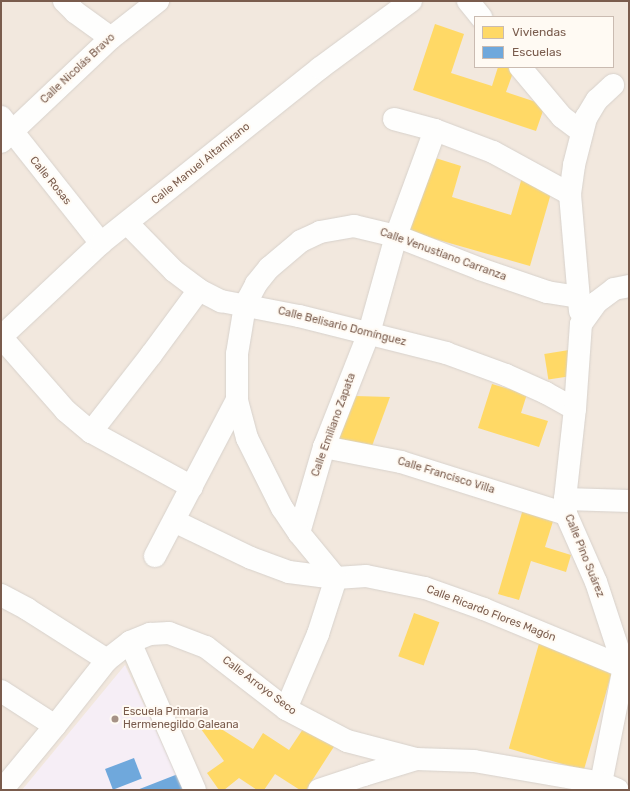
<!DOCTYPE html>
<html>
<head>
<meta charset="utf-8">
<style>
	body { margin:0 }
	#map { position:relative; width:630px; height:791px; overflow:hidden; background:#f9f5f0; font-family:Rubik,sans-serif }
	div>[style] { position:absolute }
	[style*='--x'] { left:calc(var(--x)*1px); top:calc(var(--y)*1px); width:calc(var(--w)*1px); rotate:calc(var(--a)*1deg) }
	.residential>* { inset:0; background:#f2e8de }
	.education>* { inset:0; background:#f6eef6 }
	.homes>* { inset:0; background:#ffd966; transform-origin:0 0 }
	.schools>* { inset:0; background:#6fa8dc; transform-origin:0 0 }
	.roads { filter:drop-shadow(0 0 1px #d7d1cb) drop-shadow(0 0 1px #d7d1cb) }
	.minor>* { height:22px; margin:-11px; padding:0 11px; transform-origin:11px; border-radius:11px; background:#fefefd }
	.tertiary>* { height:22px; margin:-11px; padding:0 11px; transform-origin:11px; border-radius:11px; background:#fefefd }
	.dots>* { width:11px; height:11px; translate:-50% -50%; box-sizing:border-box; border:2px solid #fffaf3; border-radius:50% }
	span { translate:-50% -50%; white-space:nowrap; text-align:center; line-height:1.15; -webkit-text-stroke:4px #fffaf3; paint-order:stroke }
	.street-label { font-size:11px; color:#7a5c4d }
	.poi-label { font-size:11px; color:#7a5c4d }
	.left { translate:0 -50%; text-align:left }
	.frame { position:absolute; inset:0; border:2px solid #7a5c4d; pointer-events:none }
	.legend { position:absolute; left:474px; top:16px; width:140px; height:52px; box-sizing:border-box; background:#fffaf3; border:1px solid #cabbb1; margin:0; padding:5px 7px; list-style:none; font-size:12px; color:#7a5c4d }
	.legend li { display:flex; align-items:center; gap:8px; height:20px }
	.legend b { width:20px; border:1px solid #cabbb1 }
</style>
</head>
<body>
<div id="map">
	<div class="residential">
		<div style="clip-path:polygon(evenodd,1px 1px,629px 1px,629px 790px,1px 790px,1px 1px,475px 17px,613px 17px,613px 67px,475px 67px,475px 17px)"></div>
	</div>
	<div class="education">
		<div style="clip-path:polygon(125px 665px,184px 790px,22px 790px)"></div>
	</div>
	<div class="homes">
		<div style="clip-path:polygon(435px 24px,464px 34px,451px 73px,492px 86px,498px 67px,515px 67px,506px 92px,545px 105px,536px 131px,413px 90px)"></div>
		<div style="clip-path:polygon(429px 156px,461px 166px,452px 197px,511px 215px,523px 174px,554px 183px,530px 266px,407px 231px)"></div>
		<div style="left:569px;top:350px;width:26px;height:25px;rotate:81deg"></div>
		<div style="clip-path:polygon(492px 384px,527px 394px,521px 413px,548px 421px,539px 447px,478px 428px)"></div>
		<div style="clip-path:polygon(355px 396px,390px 397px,372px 446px,337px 443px)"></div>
		<div style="clip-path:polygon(523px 509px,554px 518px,545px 547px,571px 555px,566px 572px,531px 561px,519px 600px,498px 594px)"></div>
		<div style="left:414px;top:613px;width:27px;height:46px;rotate:20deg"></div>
		<div style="left:540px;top:640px;width:78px;height:113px;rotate:16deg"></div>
		<div style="clip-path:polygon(207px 720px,253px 749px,263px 733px,289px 750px,305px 726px,335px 745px,306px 790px,300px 790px,275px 774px,264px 790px,257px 790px,239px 778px,224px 790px,219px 790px,207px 773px,224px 761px,201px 729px)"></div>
	</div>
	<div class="schools">
		<div style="left:134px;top:758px;width:22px;height:31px;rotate:69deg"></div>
		<div style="clip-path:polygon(178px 774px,184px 790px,137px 790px)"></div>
	</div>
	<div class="roads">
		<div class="minor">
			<div style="--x:64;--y:1;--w:16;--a:45"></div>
			<div style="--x:75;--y:12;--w:44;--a:35.8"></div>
			<div style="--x:468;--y:1;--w:21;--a:51"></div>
			<div style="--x:520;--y:67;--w:65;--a:50"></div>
			<div style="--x:562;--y:117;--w:25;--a:37"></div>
			<div style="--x:1;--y:117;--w:161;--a:51.6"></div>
			<div style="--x:394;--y:119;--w:42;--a:15"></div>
			<div style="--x:435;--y:130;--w:62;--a:20.8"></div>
			<div style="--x:493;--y:152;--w:88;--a:28.6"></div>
			<div style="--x:127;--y:223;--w:67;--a:45.6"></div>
			<div style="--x:174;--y:271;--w:31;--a:37"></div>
			<div style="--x:199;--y:290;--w:25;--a:27"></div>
			<div style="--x:221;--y:301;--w:79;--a:10.9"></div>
			<div style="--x:299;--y:316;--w:152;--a:14.1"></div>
			<div style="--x:446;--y:353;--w:64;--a:20.1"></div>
			<div style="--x:506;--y:375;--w:44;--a:24.2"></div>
			<div style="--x:546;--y:393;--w:33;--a:29"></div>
			<div style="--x:580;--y:311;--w:117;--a:-94.9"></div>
			<div style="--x:570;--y:194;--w:29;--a:-82"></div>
			<div style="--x:574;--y:165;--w:49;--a:-75.7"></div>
			<div style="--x:586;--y:118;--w:21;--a:-59"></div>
			<div style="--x:597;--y:100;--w:22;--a:-43"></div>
			<div style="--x:91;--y:432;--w:98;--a:-52.1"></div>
			<div style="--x:151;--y:355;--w:81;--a:-53.6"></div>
			<div style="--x:324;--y:447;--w:78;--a:11"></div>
			<div style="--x:401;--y:462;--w:173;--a:17.5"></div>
			<div style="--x:192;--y:487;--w:115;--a:-151.4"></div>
			<div style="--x:91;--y:432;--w:33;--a:-140"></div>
			<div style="--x:66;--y:411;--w:98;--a:-131.3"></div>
			<div style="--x:1;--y:337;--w:137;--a:-43.2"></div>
			<div style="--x:101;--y:243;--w:280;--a:-38.6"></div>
			<div style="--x:320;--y:68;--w:113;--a:-36.4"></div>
			<div style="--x:565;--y:499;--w:64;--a:1.8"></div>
			<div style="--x:174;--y:521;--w:85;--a:25.7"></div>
			<div style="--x:251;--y:558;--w:40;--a:20.2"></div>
			<div style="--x:289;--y:572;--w:47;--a:7.3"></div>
			<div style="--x:336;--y:578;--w:30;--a:-4"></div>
			<div style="--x:366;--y:576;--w:60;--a:11.5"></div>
			<div style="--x:425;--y:588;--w:63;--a:19.6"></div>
			<div style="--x:484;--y:609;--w:152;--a:22.5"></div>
			<div style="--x:299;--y:533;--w:90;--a:-73.8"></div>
			<div style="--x:324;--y:447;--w:123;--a:-68.5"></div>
			<div style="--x:369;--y:333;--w:101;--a:-74.4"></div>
			<div style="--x:396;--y:236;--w:113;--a:-69.8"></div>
			<div style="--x:155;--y:556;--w:176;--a:-62.3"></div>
			<div style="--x:1;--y:595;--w:30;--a:28"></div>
			<div style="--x:27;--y:609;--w:95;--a:32.5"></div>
			<div style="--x:286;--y:709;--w:82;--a:-66.9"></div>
			<div style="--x:318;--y:634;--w:59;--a:-72.2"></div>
			<div style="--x:336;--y:578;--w:58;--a:-129.4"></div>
			<div style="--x:299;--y:533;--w:30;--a:-124"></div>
			<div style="--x:282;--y:508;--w:78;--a:-116.6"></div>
			<div style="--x:247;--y:438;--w:39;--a:-105"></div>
			<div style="--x:237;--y:400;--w:46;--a:-90"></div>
			<div style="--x:237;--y:354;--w:50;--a:-80.7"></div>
			<div style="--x:245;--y:305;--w:24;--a:-62"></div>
			<div style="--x:256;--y:284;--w:21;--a:-51"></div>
			<div style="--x:269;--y:268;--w:42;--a:-40.2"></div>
			<div style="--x:301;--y:241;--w:21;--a:-25"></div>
			<div style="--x:320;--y:232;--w:35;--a:-10"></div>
			<div style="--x:354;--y:226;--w:43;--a:13.4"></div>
			<div style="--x:396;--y:236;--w:90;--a:21.4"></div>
			<div style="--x:480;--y:269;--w:71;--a:18.9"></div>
			<div style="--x:547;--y:292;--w:32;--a:9"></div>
			<div style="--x:601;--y:783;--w:118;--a:-78.8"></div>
			<div style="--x:624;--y:667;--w:89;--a:-108.2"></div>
			<div style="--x:596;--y:582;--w:74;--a:-113.8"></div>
			<div style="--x:566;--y:514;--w:15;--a:-94"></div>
			<div style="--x:565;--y:499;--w:91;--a:-83.7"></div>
			<div style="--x:575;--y:409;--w:85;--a:-86"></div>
			<div style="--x:581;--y:324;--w:27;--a:-54"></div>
			<div style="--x:597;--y:302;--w:21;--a:-37"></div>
			<div style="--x:614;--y:289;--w:15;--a:-11"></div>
			<div style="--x:2;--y:790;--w:83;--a:-50.4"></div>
			<div style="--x:319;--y:790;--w:47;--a:-18.4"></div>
		</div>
		<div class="tertiary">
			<div style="--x:1;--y:142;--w:151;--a:-43.4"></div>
			<div style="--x:111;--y:38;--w:60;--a:-38.2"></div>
			<div style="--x:130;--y:642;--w:162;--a:66.3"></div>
			<div style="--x:1;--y:691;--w:64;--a:32.9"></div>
			<div style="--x:55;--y:726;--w:84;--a:-51.8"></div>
			<div style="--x:107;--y:660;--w:29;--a:-38"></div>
			<div style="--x:130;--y:642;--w:22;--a:-22"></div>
			<div style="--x:150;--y:634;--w:19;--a:-3"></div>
			<div style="--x:169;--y:633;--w:40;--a:21"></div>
			<div style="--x:206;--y:647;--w:101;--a:37.8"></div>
			<div style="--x:286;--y:709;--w:69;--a:27.7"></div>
			<div style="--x:347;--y:741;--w:71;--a:14.6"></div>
			<div style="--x:364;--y:775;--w:54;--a:-17.1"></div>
			<div style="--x:416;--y:759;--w:58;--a:2"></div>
			<div style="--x:474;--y:761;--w:129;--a:9.8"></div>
			<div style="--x:601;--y:783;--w:18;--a:22"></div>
		</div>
	</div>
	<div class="dots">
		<div style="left:115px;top:719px;background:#a69286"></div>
	</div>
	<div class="street-label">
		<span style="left:78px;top:69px;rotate:-43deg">Calle Nicolás Bravo</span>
		<span style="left:201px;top:164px;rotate:-39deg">Calle Manuel Altamirano</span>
		<span style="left:50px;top:181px;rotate:51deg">Calle Rosas</span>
		<span style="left:443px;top:255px;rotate:20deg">Calle Venustiano Carranza</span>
		<span style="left:342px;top:327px;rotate:14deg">Calle Belisario Domínguez</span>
		<span style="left:334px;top:425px;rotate:-70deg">Calle Emiliano Zapata</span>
		<span style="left:446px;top:476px;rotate:17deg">Calle Francisco Villa</span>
		<span style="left:584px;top:556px;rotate:68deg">Calle Pino Suárez</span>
		<span style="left:491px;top:614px;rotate:21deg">Calle Ricardo Flores Magón</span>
		<span style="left:259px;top:686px;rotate:37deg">Calle Arroyo Seco</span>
	</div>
	<div class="poi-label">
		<span class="left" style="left:123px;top:719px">Escuela Primaria<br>Hermenegildo Galeana</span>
	</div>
	<div class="frame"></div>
	<ul class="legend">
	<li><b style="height:11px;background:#ffd966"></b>Viviendas</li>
	<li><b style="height:11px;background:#6fa8dc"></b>Escuelas</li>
	</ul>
</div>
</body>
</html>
